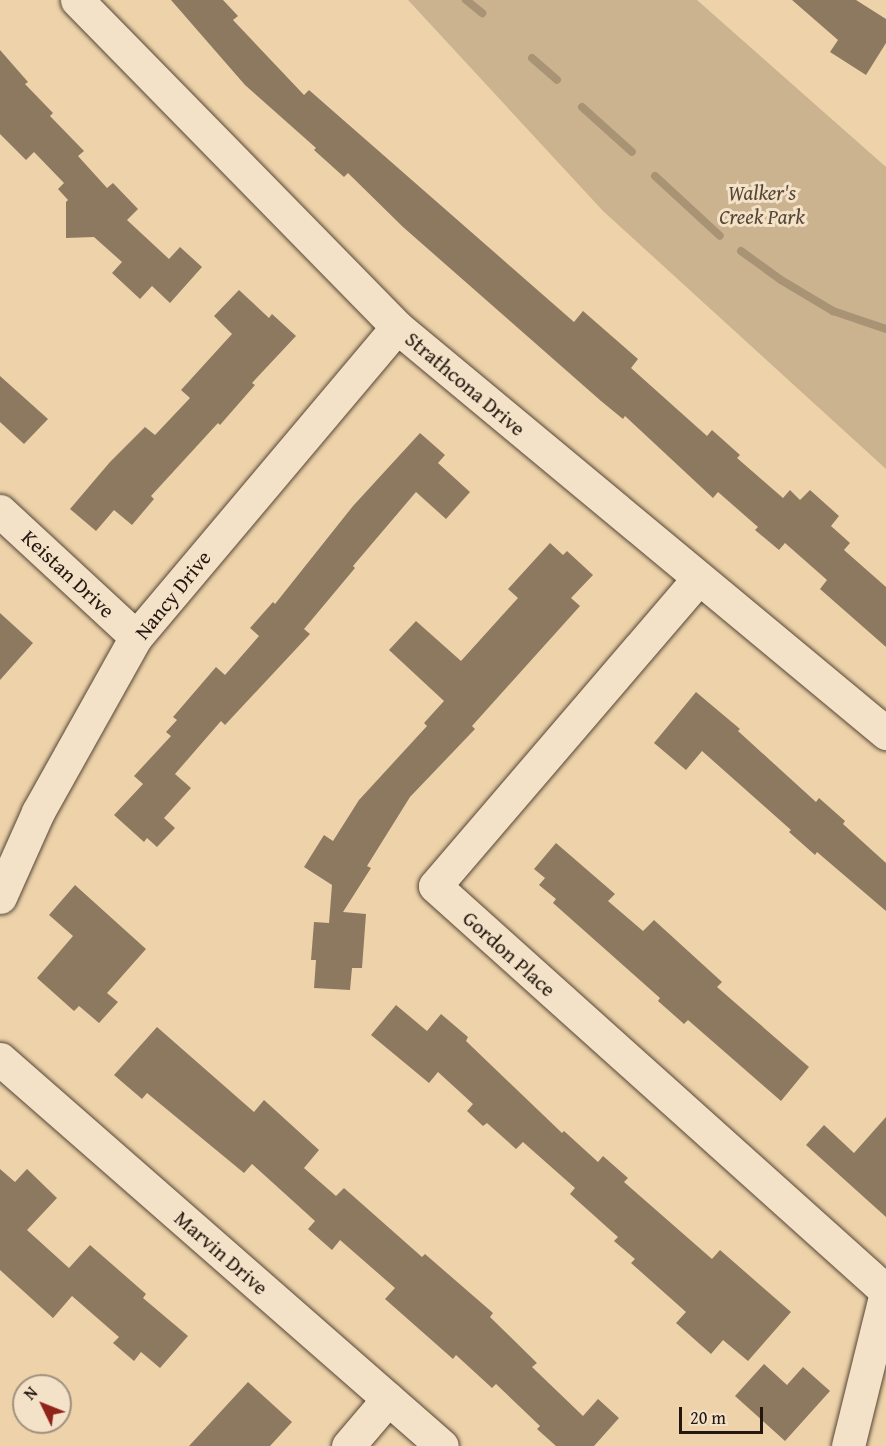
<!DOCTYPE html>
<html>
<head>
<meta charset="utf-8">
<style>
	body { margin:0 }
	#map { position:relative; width:886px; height:1446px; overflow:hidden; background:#eed3aa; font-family:"Gentium Book Plus",serif }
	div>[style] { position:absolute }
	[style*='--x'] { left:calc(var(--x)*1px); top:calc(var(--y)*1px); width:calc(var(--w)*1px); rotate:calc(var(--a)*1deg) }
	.green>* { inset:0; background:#cbb390 }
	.stream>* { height:8px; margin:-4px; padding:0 4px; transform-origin:4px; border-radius:4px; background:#a99375 }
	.building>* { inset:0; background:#8d7960 }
	.roads { filter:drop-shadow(0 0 2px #564636) drop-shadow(0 0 2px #564636) }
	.minor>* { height:33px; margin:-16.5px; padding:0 16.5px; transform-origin:16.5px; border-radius:16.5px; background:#f4e2c8 }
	span { translate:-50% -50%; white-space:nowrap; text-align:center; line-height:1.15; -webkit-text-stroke:6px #f4e2c8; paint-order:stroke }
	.park-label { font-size:21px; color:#554636; font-style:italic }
	.street-label { font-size:21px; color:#23170f }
	.north { position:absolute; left:12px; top:1374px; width:60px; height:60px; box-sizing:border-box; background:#f4e2c8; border:2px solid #a0917e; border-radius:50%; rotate:313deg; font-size:16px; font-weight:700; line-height:24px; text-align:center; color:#23170f }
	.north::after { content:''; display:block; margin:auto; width:21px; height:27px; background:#8f2418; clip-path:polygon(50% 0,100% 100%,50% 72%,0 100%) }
	.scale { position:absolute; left:679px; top:1407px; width:84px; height:27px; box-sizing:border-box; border:3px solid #23170f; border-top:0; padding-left:8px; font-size:18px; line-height:21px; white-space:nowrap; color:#23170f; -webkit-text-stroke:4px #f4e2c8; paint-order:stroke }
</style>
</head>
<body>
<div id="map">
	<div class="green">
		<div style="clip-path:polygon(408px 0,697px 0,886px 167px,886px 469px,603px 211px)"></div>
	</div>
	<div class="stream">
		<div style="--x:466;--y:0;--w:21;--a:39"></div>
		<div style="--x:532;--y:58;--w:33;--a:41"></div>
		<div style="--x:582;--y:107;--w:67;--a:42"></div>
		<div style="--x:655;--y:176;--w:88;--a:42.7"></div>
		<div style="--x:741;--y:251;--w:49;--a:35.9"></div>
		<div style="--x:781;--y:280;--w:61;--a:30.8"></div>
		<div style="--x:833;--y:311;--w:56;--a:18.8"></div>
	</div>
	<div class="building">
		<div style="clip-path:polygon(171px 0,223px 0,238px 16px,233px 20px,304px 95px,309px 90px,574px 322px,583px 311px,638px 359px,631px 368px,707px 436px,712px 430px,740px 455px,737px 458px,783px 498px,790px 490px,800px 500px,810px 490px,839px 516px,831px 526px,850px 543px,844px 550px,886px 587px,886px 647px,820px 589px,827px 580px,785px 543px,779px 550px,755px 530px,758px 527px,718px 492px,713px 498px,625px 416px,623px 419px,601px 401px,403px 227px,348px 173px,344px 177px,314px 150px,316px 148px,245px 85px)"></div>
		<div style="clip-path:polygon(792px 0,856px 0,886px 19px,886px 43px,866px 75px,830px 52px,838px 40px)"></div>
		<div style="clip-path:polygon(0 50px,28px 82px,25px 84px,53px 113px,50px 116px,84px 151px,78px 156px,107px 188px,113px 183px,138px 209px,127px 220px,169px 259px,180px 247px,202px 267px,170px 303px,152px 286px,140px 299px,112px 273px,122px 262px,94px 237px,66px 238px,66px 202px,68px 200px,58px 189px,64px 183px,34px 152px,26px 160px,0 134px)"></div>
		<div style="clip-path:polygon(239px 290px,269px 318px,272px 314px,296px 336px,252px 383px,255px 385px,220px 425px,218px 423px,151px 496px,154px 499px,132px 525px,114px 510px,96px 531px,70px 509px,110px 462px,145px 427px,155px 435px,190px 398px,181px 390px,232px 334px,214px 316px)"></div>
		<div style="clip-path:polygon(0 376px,48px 419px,24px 444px,0 422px)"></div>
		<div style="clip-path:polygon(420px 433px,445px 455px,438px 463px,470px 492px,446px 519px,416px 492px,353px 566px,355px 568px,304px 629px,310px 634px,225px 725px,221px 721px,175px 774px,191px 788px,164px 818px,175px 828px,157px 847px,147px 838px,144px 842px,114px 815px,143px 784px,134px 776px,171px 736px,166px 732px,177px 720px,173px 717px,216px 667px,225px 675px,259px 636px,250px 628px,273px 602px,275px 604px,353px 506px)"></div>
		<div style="clip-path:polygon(550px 543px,563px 555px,567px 551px,593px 575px,571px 598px,580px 606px,472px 726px,475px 729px,410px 797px,367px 866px,371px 868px,343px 912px,366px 914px,362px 968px,352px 968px,350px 990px,314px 988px,316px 960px,311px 960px,314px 922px,329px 923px,332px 885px,304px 867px,324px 835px,333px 841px,359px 800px,427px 726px,424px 723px,444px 701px,389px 650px,416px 621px,461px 661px,518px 598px,508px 589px)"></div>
		<div style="clip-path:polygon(0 613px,33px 643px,0 680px)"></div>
		<div style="clip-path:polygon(696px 692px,740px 729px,738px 731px,816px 802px,819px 798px,845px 821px,843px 824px,886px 863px,886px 911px,817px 852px,815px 855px,789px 832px,791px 830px,702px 751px,686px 770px,654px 743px)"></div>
		<div style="clip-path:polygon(556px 843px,615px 894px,608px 901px,643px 931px,654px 920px,722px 982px,717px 987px,809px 1067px,781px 1101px,688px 1020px,684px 1024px,658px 1001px,660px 998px,553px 903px,556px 899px,539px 885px,545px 878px,534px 869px)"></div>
		<div style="clip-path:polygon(75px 885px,146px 949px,107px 993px,118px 1002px,99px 1023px,79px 1006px,74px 1011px,37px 978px,73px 936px,49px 915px)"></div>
		<div style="clip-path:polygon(396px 1005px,427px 1031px,441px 1014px,468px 1037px,466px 1041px,562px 1133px,564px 1131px,598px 1162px,603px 1156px,628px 1178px,624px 1182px,712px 1259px,720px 1250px,791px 1312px,748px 1361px,723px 1340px,711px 1354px,676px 1323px,686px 1312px,631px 1263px,635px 1259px,614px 1241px,618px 1237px,570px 1194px,575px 1188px,523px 1142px,516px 1149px,487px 1123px,483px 1126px,467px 1111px,473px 1104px,438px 1072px,429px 1083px,371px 1035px)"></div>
		<div style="clip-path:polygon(157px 1027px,254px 1112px,264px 1100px,319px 1150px,304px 1168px,336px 1196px,344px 1188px,422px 1257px,425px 1254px,493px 1313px,490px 1317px,537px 1363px,532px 1367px,583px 1416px,598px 1399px,619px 1418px,594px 1446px,556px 1446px,537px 1429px,540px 1426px,496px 1384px,492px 1388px,456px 1355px,453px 1359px,385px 1299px,395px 1288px,340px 1240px,332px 1250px,308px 1229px,315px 1221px,252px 1164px,244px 1173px,147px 1093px,142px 1099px,114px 1075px)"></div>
		<div style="clip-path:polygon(886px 1117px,886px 1217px,806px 1145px,824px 1125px,854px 1153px)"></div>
		<div style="clip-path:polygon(0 1169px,15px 1182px,27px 1169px,57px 1198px,27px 1230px,69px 1268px,90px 1245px,146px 1294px,143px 1298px,188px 1336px,160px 1368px,141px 1352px,134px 1361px,113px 1343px,119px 1337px,72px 1296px,53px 1318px,0 1270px)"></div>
		<div style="clip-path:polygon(764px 1364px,787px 1385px,803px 1367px,830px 1391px,785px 1441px,735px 1396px)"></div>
		<div style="clip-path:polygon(248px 1382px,292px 1422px,270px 1446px,189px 1446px)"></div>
	</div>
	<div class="roads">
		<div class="minor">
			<div style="--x:77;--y:0;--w:458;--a:45.6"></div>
			<div style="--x:397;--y:327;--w:636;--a:39.7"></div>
			<div style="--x:0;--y:511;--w:185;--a:42.8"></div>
			<div style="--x:698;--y:579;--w:404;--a:130.6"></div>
			<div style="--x:435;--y:886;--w:606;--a:41.92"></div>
			<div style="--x:0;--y:897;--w:93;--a:-65.9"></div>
			<div style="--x:38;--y:812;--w:201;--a:-60.8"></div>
			<div style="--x:136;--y:637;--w:405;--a:-49.9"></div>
			<div style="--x:0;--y:1059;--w:587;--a:41.2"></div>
			<div style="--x:348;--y:1446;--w:62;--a:-49.6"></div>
			<div style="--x:848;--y:1446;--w:159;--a:-76.1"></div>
		</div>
	</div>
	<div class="park-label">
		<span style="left:762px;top:205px">Walker's<br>Creek Park</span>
	</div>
	<div class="street-label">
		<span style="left:465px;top:384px;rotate:40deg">Strathcona Drive</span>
		<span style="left:68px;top:574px;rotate:43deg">Keistan Drive</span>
		<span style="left:173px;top:595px;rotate:-51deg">Nancy Drive</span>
		<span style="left:509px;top:954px;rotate:42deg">Gordon Place</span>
		<span style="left:221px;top:1253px;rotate:41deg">Marvin Drive</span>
	</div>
	<div class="north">N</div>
	<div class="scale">20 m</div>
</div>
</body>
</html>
